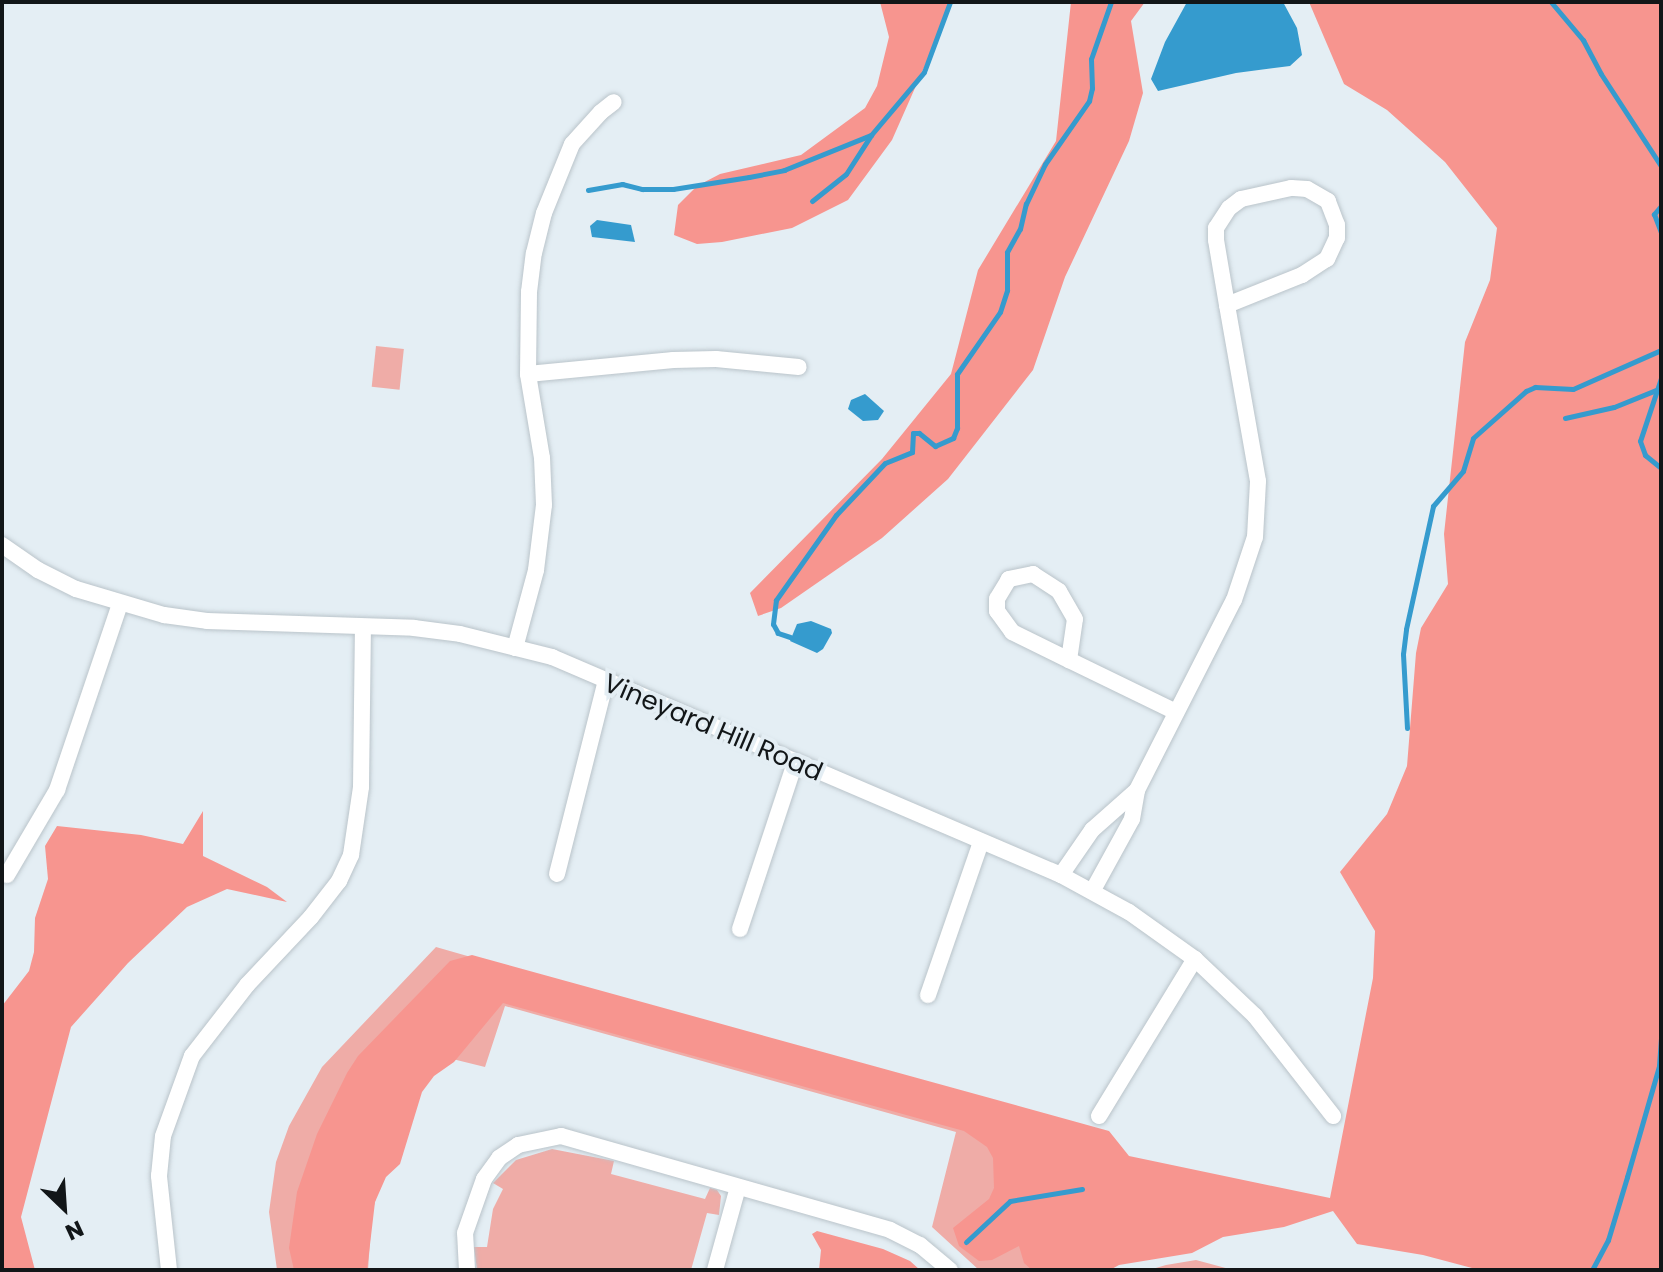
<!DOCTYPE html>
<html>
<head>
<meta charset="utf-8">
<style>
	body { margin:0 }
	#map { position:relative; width:1663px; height:1272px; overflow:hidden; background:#e4eef4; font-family:Poppins,sans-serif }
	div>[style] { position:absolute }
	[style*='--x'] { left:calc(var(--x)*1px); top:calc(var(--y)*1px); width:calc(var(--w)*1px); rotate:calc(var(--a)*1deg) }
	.green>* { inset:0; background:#efaca7; transform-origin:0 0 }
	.forest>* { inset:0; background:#f7958f }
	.water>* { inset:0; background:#359bce }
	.stream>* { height:5px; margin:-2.5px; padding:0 2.5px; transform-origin:2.5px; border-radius:2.5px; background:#359bce }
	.roads { filter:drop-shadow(0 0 2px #bac4ca) drop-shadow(0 0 2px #bac4ca) }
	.street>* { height:16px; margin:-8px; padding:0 8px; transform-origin:8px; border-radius:8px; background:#fff }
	span { translate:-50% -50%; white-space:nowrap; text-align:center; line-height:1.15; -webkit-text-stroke:8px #e4eef4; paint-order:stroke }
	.street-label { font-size:26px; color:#121618 }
	.frame { position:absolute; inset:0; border:4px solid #121618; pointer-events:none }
	.north { position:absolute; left:24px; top:1168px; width:80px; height:80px; -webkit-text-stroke:6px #e4eef4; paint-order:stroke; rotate:155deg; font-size:22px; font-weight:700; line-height:32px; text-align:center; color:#121618 }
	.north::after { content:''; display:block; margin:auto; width:28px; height:36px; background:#121618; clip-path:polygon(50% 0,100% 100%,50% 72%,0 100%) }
</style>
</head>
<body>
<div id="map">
	<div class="green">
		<div style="left:376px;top:346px;width:28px;height:41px;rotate:6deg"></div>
		<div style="clip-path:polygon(436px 947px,1115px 1142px,1064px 1270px,979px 1270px,932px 1227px,956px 1132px,505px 1006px,485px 1067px,416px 1050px,372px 1213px,368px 1270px,277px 1270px,269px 1212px,276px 1162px,289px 1126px,322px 1067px)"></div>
		<div style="clip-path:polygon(552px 1149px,614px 1161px,611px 1174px,705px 1199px,710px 1188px,717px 1190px,721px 1196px,719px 1215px,707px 1213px,691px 1270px,477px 1270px,474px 1247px,487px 1247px,493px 1209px,503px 1189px,493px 1183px,516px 1160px)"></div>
		<div style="clip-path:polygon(1196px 1260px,1233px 1270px,1149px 1270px,1166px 1265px)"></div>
	</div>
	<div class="forest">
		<div style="clip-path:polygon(880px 2px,953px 2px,892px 140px,848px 200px,792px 228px,722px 242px,697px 244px,674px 235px,678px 205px,697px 186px,720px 174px,801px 155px,865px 108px,877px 86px,889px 37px)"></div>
		<div style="clip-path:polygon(1071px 2px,1145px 2px,1131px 21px,1143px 93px,1129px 141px,1065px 277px,1033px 370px,948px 479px,882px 538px,781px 608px,758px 616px,750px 593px,882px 459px,951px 374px,978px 270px,1056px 141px)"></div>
		<div style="clip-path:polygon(1309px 2px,1661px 2px,1661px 1270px,1472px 1268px,1423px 1255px,1357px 1244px,1333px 1211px,1284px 1227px,1223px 1237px,1192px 1253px,1119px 1265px,1110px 1270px,1032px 1270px,1024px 1263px,1019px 1246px,992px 1260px,979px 1261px,959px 1246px,953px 1228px,989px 1199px,994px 1188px,993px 1158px,987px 1147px,964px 1131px,503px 1003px,454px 1062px,434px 1076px,422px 1092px,400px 1164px,386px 1177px,375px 1202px,367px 1270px,294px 1270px,289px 1248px,297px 1192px,317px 1134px,347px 1073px,358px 1056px,450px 961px,472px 955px,1109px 1131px,1129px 1156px,1330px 1198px,1373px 978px,1375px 931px,1340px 872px,1387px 814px,1407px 766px,1416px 653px,1421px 628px,1448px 584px,1444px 534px,1465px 342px,1490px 280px,1497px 228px,1445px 162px,1387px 110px,1344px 84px)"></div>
		<div style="clip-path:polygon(203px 811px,203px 856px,267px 887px,287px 902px,227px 889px,187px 907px,128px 963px,71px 1027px,21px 1217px,35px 1270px,2px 1270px,2px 1006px,29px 971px,34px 952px,35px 918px,48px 879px,45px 846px,57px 826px,141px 835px,183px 844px)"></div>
		<div style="clip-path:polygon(817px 1231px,883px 1249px,910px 1261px,920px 1270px,819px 1270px,821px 1250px,812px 1234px)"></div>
	</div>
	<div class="water">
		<div style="clip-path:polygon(1187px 2px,1283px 2px,1297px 28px,1302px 55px,1290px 66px,1236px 73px,1158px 91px,1151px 79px,1165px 42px)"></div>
		<div style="clip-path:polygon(597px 220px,631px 225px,635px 242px,592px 237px,590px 226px)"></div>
		<div style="clip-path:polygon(865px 394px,884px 411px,878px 420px,863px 421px,848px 409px,851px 400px)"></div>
		<div style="clip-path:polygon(811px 621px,831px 629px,832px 633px,823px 649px,817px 653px,790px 641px,797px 624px)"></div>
	</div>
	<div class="stream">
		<div style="--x:1551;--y:2;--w:50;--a:49.9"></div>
		<div style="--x:1583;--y:40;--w:38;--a:62"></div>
		<div style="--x:1601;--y:74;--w:110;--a:56.9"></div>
		<div style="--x:588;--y:190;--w:35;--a:-10"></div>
		<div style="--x:622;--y:184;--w:21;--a:14"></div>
		<div style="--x:642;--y:189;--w:31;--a:0"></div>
		<div style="--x:673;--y:189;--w:77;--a:-9"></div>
		<div style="--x:749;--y:177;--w:36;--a:-11"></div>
		<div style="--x:784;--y:170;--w:94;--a:-21.9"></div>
		<div style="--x:812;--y:201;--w:43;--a:-38.5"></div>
		<div style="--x:846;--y:174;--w:46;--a:-57.3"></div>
		<div style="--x:871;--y:135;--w:82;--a:-49.9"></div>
		<div style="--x:924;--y:72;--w:75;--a:-69.6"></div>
		<div style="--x:1661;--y:206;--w:11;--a:131"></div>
		<div style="--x:1654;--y:214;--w:19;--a:69"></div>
		<div style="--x:1661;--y:378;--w:66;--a:108.4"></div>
		<div style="--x:1640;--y:441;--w:15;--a:70"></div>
		<div style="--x:1645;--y:455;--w:21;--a:39"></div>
		<div style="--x:1565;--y:418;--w:50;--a:-12.7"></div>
		<div style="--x:1614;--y:407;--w:45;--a:-22"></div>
		<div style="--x:790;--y:637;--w:13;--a:-162"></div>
		<div style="--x:778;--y:633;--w:10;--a:-119"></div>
		<div style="--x:773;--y:624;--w:24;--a:-83"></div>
		<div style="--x:776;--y:600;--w:104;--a:-54.8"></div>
		<div style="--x:836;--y:515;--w:71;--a:-46.7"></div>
		<div style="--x:885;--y:463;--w:29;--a:-22"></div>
		<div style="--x:912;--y:452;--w:19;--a:-87"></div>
		<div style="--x:913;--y:433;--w:6;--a:0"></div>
		<div style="--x:919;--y:433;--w:21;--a:39"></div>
		<div style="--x:935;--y:446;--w:20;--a:-24"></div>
		<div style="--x:953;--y:438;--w:11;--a:-68"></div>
		<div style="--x:957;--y:428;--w:54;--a:-90"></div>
		<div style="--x:957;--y:374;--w:75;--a:-55.3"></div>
		<div style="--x:1000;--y:312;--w:23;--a:-72"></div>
		<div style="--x:1007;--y:290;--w:38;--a:-90"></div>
		<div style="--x:1007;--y:252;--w:26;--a:-61"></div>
		<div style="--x:1020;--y:229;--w:26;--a:-77"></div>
		<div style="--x:1026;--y:204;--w:44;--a:-64.6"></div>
		<div style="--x:1045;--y:164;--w:77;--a:-55.1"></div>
		<div style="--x:1089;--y:101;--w:13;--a:-77"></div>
		<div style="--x:1092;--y:88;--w:29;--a:-92"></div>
		<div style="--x:1091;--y:59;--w:60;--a:-70.7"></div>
		<div style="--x:1407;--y:728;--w:74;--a:-93.1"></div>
		<div style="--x:1403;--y:654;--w:25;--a:-83"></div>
		<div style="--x:1406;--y:629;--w:126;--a:-77.6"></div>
		<div style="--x:1433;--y:506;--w:46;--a:-49.4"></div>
		<div style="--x:1463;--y:471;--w:34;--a:-73"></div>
		<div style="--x:1473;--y:438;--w:71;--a:-41.6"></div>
		<div style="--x:1526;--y:391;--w:10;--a:-24"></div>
		<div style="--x:1535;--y:387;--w:38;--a:3"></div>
		<div style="--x:1573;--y:389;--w:96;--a:-23.9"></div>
		<div style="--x:966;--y:1242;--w:60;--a:-43"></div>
		<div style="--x:1010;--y:1201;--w:73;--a:-9.5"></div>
		<div style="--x:1592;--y:1270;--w:34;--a:-62"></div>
		<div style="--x:1608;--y:1240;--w:66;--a:-73.2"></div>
		<div style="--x:1627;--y:1177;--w:116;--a:-73.9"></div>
		<div style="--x:1659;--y:1066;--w:27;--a:-86"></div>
	</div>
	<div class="roads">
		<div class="street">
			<div style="--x:528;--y:374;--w:146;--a:-5.5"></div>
			<div style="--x:673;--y:360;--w:43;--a:-1.3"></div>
			<div style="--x:716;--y:359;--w:83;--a:5.5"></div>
			<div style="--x:2;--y:545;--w:44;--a:34.8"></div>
			<div style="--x:38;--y:570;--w:42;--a:26.6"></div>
			<div style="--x:76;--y:589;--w:92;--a:16.5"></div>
			<div style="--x:164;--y:615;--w:43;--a:7.9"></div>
			<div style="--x:207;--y:621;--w:207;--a:1.9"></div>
			<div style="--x:414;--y:628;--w:46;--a:7.4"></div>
			<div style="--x:460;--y:634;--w:95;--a:14"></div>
			<div style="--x:552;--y:657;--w:554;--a:23.19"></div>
			<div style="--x:1061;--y:875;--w:77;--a:28.6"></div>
			<div style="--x:1129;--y:912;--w:81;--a:35.5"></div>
			<div style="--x:1195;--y:959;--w:83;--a:43.5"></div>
			<div style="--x:1255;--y:1016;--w:127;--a:52"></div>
			<div style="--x:515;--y:648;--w:81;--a:-74.9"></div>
			<div style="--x:536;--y:570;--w:65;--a:-83"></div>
			<div style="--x:544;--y:505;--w:47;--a:-92.4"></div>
			<div style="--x:542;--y:458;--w:85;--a:-99.5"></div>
			<div style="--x:528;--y:374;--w:82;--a:-89.3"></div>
			<div style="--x:529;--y:292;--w:39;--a:-83"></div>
			<div style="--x:534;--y:253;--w:41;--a:-76"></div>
			<div style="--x:544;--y:213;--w:74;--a:-67.9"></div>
			<div style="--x:572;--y:144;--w:43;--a:-47.8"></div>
			<div style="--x:601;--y:112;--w:16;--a:-38"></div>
			<div style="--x:1069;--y:660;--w:41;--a:-81.7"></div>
			<div style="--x:1075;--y:619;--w:32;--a:-120"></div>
			<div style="--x:1059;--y:591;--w:31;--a:-147"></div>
			<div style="--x:1033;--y:574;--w:25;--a:168"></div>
			<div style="--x:1009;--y:579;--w:23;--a:121"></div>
			<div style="--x:997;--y:599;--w:12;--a:90"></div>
			<div style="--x:997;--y:611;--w:26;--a:54"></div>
			<div style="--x:1012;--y:632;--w:64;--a:26.2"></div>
			<div style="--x:1069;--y:660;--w:119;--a:25.9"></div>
			<div style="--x:557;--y:874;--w:199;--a:-75.8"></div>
			<div style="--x:7;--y:875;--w:99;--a:-59.5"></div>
			<div style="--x:57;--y:790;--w:196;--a:-71.3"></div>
			<div style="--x:1061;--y:875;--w:55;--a:-55.4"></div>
			<div style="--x:1092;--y:830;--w:60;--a:-41.6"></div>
			<div style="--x:1093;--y:890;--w:81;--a:-61.2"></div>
			<div style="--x:1132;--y:819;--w:29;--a:-80"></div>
			<div style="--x:1137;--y:790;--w:213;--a:-63"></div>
			<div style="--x:1234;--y:600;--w:66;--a:-71.6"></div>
			<div style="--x:1255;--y:537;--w:56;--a:-86.9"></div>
			<div style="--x:1258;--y:481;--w:179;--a:-100"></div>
			<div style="--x:1227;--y:305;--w:81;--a:-21.8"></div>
			<div style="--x:1302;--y:275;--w:30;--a:-33"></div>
			<div style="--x:1327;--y:259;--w:23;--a:-65"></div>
			<div style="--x:1337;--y:238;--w:13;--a:-90"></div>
			<div style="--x:1337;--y:225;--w:26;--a:-111"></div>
			<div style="--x:1328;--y:201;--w:24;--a:-150"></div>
			<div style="--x:1307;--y:189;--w:16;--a:-176"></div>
			<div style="--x:1291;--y:188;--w:51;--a:167.6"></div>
			<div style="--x:1241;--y:199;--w:15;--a:143"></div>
			<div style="--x:1229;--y:208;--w:24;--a:123"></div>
			<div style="--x:1216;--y:228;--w:12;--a:90"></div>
			<div style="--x:1216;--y:240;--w:66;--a:80.4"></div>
			<div style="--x:740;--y:929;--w:175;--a:-71.7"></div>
			<div style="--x:928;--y:995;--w:162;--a:-70.9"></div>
			<div style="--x:1099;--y:1116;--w:184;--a:-58.6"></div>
			<div style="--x:169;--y:1270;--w:95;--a:-96.1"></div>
			<div style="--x:159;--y:1176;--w:40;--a:-84.3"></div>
			<div style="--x:163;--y:1136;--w:85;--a:-70.1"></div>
			<div style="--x:192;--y:1056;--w:90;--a:-52.2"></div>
			<div style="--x:247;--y:985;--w:93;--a:-46.7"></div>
			<div style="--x:311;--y:917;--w:46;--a:-52.1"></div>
			<div style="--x:339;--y:881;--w:29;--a:-65"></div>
			<div style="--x:351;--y:855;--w:69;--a:-81.6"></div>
			<div style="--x:361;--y:787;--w:160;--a:-89.3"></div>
			<div style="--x:467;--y:1270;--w:37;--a:-93"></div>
			<div style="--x:465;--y:1233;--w:57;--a:-70.6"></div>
			<div style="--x:484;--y:1179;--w:26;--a:-54"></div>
			<div style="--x:499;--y:1158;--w:23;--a:-34"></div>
			<div style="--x:518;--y:1145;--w:44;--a:-11.8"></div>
			<div style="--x:561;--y:1136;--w:342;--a:15.9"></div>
			<div style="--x:890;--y:1230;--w:34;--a:27"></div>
			<div style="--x:920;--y:1245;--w:39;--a:40"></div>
			<div style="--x:715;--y:1270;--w:86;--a:-74.5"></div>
		</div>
	</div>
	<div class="street-label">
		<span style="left:713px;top:728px;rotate:23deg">Vineyard Hill Road</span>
	</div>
	<div class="frame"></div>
	<div class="north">N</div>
</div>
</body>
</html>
